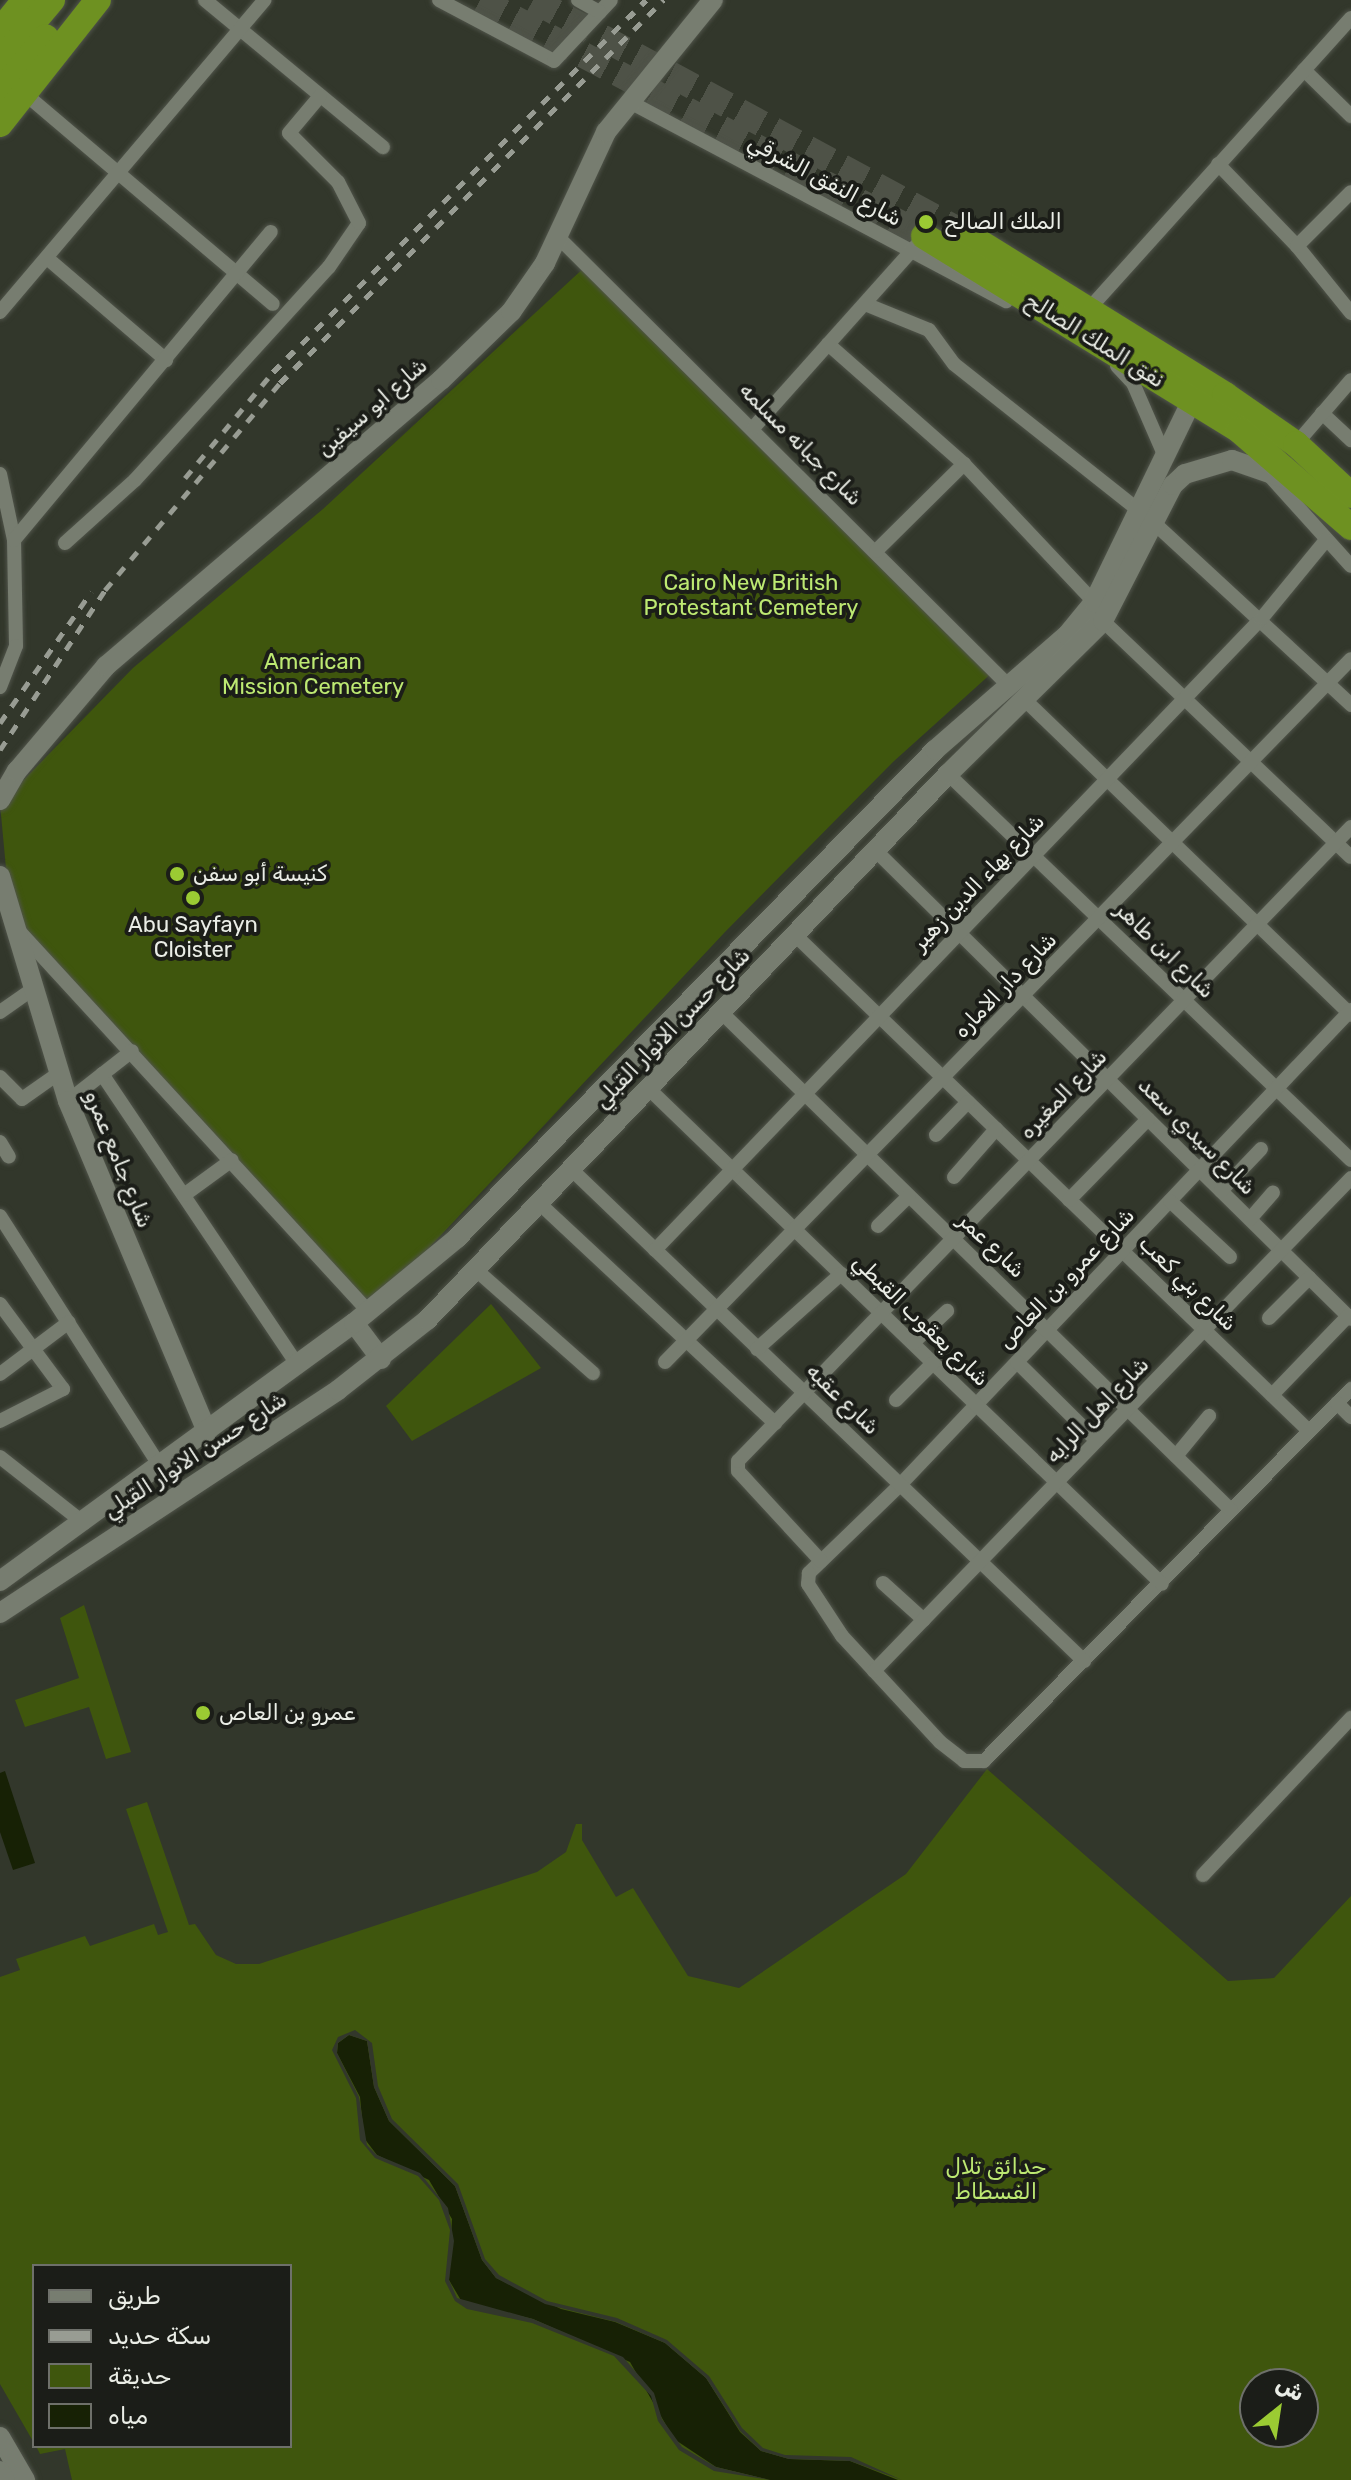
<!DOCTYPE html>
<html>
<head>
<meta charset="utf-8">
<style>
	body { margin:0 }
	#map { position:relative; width:1351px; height:2480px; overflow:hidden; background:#32372b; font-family:Rubik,"Noto Naskh Arabic",sans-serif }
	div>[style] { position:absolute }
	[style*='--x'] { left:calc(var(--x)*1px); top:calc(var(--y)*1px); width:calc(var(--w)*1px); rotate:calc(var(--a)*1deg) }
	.green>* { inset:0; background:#3f560d }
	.water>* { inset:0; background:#172105 }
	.pier>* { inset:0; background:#32372b }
	.highway-tunnel>* { height:26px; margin-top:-13px; transform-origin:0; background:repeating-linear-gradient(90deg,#4e5247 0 26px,transparent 0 39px) }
	.roads { filter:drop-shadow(0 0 2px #50544a) drop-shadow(0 0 2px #50544a) }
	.street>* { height:14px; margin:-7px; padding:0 7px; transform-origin:7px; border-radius:7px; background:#777d70 }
	.secondary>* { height:20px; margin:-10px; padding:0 10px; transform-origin:10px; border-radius:10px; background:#777d70 }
	.highway>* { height:26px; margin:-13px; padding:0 13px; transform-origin:13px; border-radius:13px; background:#6e9121 }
	.rail>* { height:5px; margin-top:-2.5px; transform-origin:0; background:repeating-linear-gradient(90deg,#989c93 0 10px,transparent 0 20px) }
	.dots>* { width:22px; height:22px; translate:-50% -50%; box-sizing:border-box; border:4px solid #1b1d18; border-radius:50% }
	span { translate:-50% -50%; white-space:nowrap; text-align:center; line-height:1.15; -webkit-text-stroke:8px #1b1d18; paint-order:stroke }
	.street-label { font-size:22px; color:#eaede6 }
	.poi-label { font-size:22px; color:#eaede6 }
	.left { translate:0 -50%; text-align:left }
	.park-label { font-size:22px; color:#bde972 }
	.legend { position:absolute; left:32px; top:2264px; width:260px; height:184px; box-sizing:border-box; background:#1b1d18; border:2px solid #6e706a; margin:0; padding:10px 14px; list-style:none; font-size:24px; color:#eaede6 }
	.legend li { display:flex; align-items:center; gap:16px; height:40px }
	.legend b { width:40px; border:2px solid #6e706a }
	.north { position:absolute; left:1239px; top:2368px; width:80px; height:80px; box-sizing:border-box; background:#1b1d18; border:2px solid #6e706a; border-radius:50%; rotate:30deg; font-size:22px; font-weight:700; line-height:32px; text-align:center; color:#eaede6 }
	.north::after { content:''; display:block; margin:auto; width:28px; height:36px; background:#9bcb33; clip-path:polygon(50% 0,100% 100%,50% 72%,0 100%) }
</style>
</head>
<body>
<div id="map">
	<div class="green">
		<div style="clip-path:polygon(587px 265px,994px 671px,893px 762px,725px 932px,369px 1312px,11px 922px,0 804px,133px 668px,323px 509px)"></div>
		<div style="clip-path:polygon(491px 1304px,541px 1368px,412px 1441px,386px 1406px)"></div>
		<div style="clip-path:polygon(84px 1605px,131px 1752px,106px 1759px,89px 1707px,25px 1727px,15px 1700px,79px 1678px,60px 1618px)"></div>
		<div style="clip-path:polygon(evenodd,987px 1769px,1228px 1981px,1274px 1978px,1351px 1896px,1351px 2480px,72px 2480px,65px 2449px,40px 2454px,36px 2446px,290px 2446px,290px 2266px,34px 2266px,34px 2443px,0 2384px,0 1977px,20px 1970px,16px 1959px,85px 1936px,90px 1946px,154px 1924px,158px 1935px,168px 1932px,126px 1809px,147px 1802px,189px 1925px,195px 1924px,216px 1955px,236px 1964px,259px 1964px,537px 1872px,566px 1852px,576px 1824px,582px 1824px,582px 1840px,616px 1897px,633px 1888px,688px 1976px,739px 1988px,906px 1874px,987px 1769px,1255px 2384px,1303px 2384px,1303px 2432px,1255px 2432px,1255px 2384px)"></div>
	</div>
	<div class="water">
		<div style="clip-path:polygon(5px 1771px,35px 1863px,13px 1870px,0 1832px,0 1773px)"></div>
		<div style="clip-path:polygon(349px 2035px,367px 2041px,374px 2087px,389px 2121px,455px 2186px,482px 2260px,496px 2278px,561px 2309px,615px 2322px,665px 2343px,706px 2378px,740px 2432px,761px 2451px,789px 2459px,850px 2461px,898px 2480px,770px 2480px,716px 2467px,674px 2439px,630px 2362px,533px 2319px,462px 2302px,449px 2280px,452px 2219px,429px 2180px,377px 2155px,364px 2138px,360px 2097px,337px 2053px,338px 2043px)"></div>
	</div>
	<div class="pier">
		<div style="clip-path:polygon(355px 2030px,372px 2043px,378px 2086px,392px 2119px,458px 2184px,485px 2259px,499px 2275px,547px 2301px,617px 2318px,667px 2340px,709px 2376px,742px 2428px,763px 2448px,785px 2455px,851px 2457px,902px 2480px,850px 2461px,789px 2459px,761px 2451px,740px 2431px,706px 2378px,665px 2343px,616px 2322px,545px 2304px,496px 2278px,482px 2260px,455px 2186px,389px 2121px,374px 2087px,367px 2041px,349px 2035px,338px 2043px,337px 2053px,359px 2097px,367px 2145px,377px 2155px,420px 2173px,448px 2208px,454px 2241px,449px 2280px,457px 2298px,533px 2319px,623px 2357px,654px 2393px,662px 2419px,682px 2447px,716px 2467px,770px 2480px,714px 2471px,679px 2450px,658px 2421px,651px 2396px,614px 2356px,532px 2323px,467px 2309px,455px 2301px,445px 2281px,450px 2230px,439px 2200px,418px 2176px,375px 2158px,360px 2140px,356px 2098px,332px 2050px,338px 2037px)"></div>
	</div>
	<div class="highway-tunnel">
		<div style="--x:480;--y:0;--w:503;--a:27.99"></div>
		<div style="--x:533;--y:0;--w:486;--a:28.4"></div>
	</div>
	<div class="roads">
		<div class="street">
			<div style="--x:205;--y:0;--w:231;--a:39.6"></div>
			<div style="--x:439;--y:0;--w:130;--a:27.9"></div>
			<div style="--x:554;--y:61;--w:83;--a:-46.9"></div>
			<div style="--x:578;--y:0;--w:25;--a:29"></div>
			<div style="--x:1304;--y:70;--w:66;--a:44.4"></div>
			<div style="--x:24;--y:93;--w:326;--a:40.3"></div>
			<div style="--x:628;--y:101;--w:428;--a:27.9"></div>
			<div style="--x:1218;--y:164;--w:114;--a:46.1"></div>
			<div style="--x:1297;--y:246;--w:86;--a:51.1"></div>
			<div style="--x:558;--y:237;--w:638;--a:44.87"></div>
			<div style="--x:1297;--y:246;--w:76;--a:-45"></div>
			<div style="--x:47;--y:258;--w:157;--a:40.6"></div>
			<div style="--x:865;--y:304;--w:69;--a:22.1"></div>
			<div style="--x:929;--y:330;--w:42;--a:53.7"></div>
			<div style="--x:954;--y:364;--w:238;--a:38.4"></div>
			<div style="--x:1088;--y:310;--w:393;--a:-48"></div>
			<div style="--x:0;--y:312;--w:409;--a:-49.7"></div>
			<div style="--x:828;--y:344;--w:181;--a:41.4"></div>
			<div style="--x:964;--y:464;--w:190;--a:46.7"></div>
			<div style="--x:1117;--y:366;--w:23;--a:47"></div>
			<div style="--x:1133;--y:383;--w:83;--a:66.5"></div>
			<div style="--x:1322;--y:413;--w:40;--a:43"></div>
			<div style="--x:754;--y:427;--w:243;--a:-48.2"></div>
			<div style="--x:1296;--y:444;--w:84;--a:-49.3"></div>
			<div style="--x:0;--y:474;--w:67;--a:78"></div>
			<div style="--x:14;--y:540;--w:106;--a:88.9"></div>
			<div style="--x:16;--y:646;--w:44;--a:111.3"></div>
			<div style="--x:1269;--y:475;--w:122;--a:48"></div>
			<div style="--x:1153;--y:522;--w:270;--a:42.7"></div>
			<div style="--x:14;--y:540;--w:401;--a:-50.2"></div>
			<div style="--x:65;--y:543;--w:94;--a:-42"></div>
			<div style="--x:135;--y:480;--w:288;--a:-47.7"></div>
			<div style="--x:329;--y:267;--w:53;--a:-55.7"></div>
			<div style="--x:359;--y:223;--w:46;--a:-117.1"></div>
			<div style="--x:338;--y:182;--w:69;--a:-135"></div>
			<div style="--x:289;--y:133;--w:48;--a:-50"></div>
			<div style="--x:876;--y:551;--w:124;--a:-44.7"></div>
			<div style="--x:1103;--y:621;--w:342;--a:43.6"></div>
			<div style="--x:1025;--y:700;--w:453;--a:44"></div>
			<div style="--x:948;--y:774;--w:558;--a:43.77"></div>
			<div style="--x:875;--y:850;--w:668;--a:44.58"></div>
			<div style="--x:19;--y:931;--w:517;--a:47.43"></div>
			<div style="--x:794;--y:934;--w:716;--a:43.98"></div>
			<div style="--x:1351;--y:1010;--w:655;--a:133.52"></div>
			<div style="--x:900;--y:1485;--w:127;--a:136"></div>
			<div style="--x:809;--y:1573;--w:11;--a:95"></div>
			<div style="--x:808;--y:1584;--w:62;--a:56.8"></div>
			<div style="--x:842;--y:1636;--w:144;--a:47.2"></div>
			<div style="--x:940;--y:1742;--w:31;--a:38"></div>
			<div style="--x:964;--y:1761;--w:20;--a:0"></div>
			<div style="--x:984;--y:1761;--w:523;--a:-45.39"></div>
			<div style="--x:0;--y:1012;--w:39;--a:-35"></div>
			<div style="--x:721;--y:1012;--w:713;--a:44.32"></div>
			<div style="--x:102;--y:1074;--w:349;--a:56.1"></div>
			<div style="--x:0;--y:1077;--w:31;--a:45"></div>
			<div style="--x:22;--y:1099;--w:45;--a:-35.1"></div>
			<div style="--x:648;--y:1088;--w:714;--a:43.98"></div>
			<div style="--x:68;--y:1101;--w:81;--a:-38"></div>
			<div style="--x:936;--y:1135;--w:46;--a:-45.9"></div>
			<div style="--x:0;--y:1142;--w:17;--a:59"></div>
			<div style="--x:571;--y:1169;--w:711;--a:43.8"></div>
			<div style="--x:954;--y:1177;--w:64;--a:-48.8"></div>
			<div style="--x:1221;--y:1191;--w:58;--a:-46.4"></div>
			<div style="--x:184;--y:1195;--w:59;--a:-36.1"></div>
			<div style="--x:1069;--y:1200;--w:113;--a:-45.7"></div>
			<div style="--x:1170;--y:1201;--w:82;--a:43"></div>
			<div style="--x:539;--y:1203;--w:323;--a:43"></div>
			<div style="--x:0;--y:1216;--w:299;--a:57.4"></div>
			<div style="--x:1250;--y:1219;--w:35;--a:-49"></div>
			<div style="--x:878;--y:1226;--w:43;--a:-44.1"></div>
			<div style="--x:655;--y:1250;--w:876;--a:-46.16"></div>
			<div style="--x:1262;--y:618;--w:101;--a:-50.6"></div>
			<div style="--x:476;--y:1270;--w:156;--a:41.4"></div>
			<div style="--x:0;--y:1304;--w:106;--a:53.5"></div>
			<div style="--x:63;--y:1389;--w:71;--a:153.1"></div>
			<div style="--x:1269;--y:1318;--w:57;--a:-45"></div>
			<div style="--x:913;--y:1343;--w:47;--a:-43.3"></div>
			<div style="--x:757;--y:1349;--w:113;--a:-41.8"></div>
			<div style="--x:665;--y:1362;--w:982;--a:-45.7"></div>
			<div style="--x:1017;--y:1362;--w:112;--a:44.6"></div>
			<div style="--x:0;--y:1374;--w:86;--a:-37"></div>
			<div style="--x:1272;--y:1395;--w:110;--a:-46.1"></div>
			<div style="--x:896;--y:1400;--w:52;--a:-45"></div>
			<div style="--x:1337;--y:1403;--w:20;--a:45"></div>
			<div style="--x:1176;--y:1456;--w:52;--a:-50.5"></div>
			<div style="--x:0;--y:1457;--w:107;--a:38.2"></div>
			<div style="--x:821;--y:1561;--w:122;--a:-132.7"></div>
			<div style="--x:738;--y:1471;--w:10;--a:-90"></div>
			<div style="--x:738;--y:1461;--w:882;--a:-45.96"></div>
			<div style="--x:883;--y:1583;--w:55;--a:42.1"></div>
			<div style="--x:874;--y:1671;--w:686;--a:-45.94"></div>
			<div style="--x:1203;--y:1875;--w:216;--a:-46.7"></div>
		</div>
		<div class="secondary">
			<div style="--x:0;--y:800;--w:34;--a:-60"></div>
			<div style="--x:17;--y:771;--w:138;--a:-49.7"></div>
			<div style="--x:106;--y:666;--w:440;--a:-40.5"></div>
			<div style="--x:441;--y:380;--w:98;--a:-44.2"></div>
			<div style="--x:511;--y:312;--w:60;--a:-55.2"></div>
			<div style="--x:545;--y:263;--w:145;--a:-65"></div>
			<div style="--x:606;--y:132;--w:170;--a:-51"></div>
			<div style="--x:0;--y:876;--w:235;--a:73.2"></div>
			<div style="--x:68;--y:1101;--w:359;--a:67.2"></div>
			<div style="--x:354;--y:1323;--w:45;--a:53.1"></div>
			<div style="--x:0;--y:1581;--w:438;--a:-36.1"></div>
			<div style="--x:354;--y:1323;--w:134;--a:-39.5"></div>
			<div style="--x:457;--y:1238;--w:683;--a:-45.59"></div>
			<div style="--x:935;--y:750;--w:175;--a:-41.1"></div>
			<div style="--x:1067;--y:635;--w:43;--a:-50.7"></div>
			<div style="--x:1094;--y:602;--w:238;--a:-64.1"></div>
			<div style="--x:0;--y:1613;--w:405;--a:-33.4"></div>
			<div style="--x:338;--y:1390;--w:113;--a:-38.2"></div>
			<div style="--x:427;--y:1320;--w:755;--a:-46.34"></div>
			<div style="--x:948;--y:774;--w:218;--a:-44.6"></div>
			<div style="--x:1103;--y:621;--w:153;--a:-62.8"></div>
			<div style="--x:1173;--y:485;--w:16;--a:-43"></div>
			<div style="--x:1185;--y:474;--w:49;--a:-16.6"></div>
			<div style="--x:1232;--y:460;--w:58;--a:19.1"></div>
			<div style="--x:0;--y:2437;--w:50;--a:59.8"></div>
			<div style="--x:0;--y:2471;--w:10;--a:61"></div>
		</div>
		<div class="highway">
			<div style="--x:0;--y:31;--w:40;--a:-51"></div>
			<div style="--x:0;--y:62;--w:81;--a:-50"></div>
			<div style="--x:0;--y:93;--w:72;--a:-50.6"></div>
			<div style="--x:0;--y:124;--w:158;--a:-51.7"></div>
			<div style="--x:961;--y:231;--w:311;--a:31.8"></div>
			<div style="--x:1225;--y:395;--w:86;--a:34.6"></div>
			<div style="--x:1296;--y:444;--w:75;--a:42.8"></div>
			<div style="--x:924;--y:236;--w:370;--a:31.6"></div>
			<div style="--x:1239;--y:430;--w:148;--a:40.9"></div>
		</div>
	</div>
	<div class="rail">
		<div style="--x:185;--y:478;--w:138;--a:-50.3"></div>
		<div style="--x:273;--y:372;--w:527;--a:-44.92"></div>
		<div style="--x:0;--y:723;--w:160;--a:-55.2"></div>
		<div style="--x:0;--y:750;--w:191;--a:-56.7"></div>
		<div style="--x:105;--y:590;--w:271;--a:-49.8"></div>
		<div style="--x:280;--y:383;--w:542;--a:-44.93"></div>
	</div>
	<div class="dots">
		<div style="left:926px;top:222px;background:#9bcb33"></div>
		<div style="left:177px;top:874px;background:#9bcb33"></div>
		<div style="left:193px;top:898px;background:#9bcb33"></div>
		<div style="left:203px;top:1713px;background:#9bcb33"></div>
	</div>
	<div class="street-label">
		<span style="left:825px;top:180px;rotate:28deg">شارع النفق الشرقي</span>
		<span style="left:1095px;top:340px;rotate:32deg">نفق الملك الصالح</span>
		<span style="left:372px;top:407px;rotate:-41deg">شارع ابو سيفين</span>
		<span style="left:801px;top:444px;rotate:45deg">شارع جبانه مسلمه</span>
		<span style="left:978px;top:882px;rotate:-46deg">شارع بهاء الدين زهير</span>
		<span style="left:1165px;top:950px;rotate:44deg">شارع ابن طاهر</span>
		<span style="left:1005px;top:985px;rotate:-46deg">شارع دار الاماره</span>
		<span style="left:672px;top:1028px;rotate:-46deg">شارع حسن الانوار القبلي</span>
		<span style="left:1063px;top:1094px;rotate:-46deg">شارع المغيره</span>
		<span style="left:1197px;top:1136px;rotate:45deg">شارع سيدي سعد</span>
		<span style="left:119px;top:1159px;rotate:68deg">شارع جامع عمرو</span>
		<span style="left:992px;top:1245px;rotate:44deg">شارع عمر</span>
		<span style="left:1066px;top:1278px;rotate:-46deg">شارع عمرو بن العاص</span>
		<span style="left:1188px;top:1283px;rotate:44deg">شارع بني كعب</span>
		<span style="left:921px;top:1320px;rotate:44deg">شارع يعقوب القبطي</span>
		<span style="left:843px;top:1399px;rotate:44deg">شارع عقبه</span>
		<span style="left:1097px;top:1410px;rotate:-46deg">شارع اهل الرايه</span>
		<span style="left:195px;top:1455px;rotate:-33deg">شارع حسن الانوار القبلي</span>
	</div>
	<div class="poi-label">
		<span class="left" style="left:944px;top:222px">الملك الصالح</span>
		<span class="left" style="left:193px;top:874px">كنيسة أبو سفن</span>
		<span style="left:193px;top:937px">Abu Sayfayn<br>Cloister</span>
		<span class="left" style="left:219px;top:1713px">عمرو بن العاص</span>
	</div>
	<div class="park-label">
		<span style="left:751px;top:595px">Cairo New British<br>Protestant Cemetery</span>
		<span style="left:313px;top:674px">American<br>Mission Cemetery</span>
		<span style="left:996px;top:2179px">حدائق تلال<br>الفسطاط</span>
	</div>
	<ul class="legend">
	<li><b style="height:10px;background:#777d70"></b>طريق</li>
	<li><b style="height:10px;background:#989c93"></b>سكة حديد</li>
	<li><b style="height:22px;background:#3f560d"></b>حديقة</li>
	<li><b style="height:22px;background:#172105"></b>مياه</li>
	</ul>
	<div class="north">ش</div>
</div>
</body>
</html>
